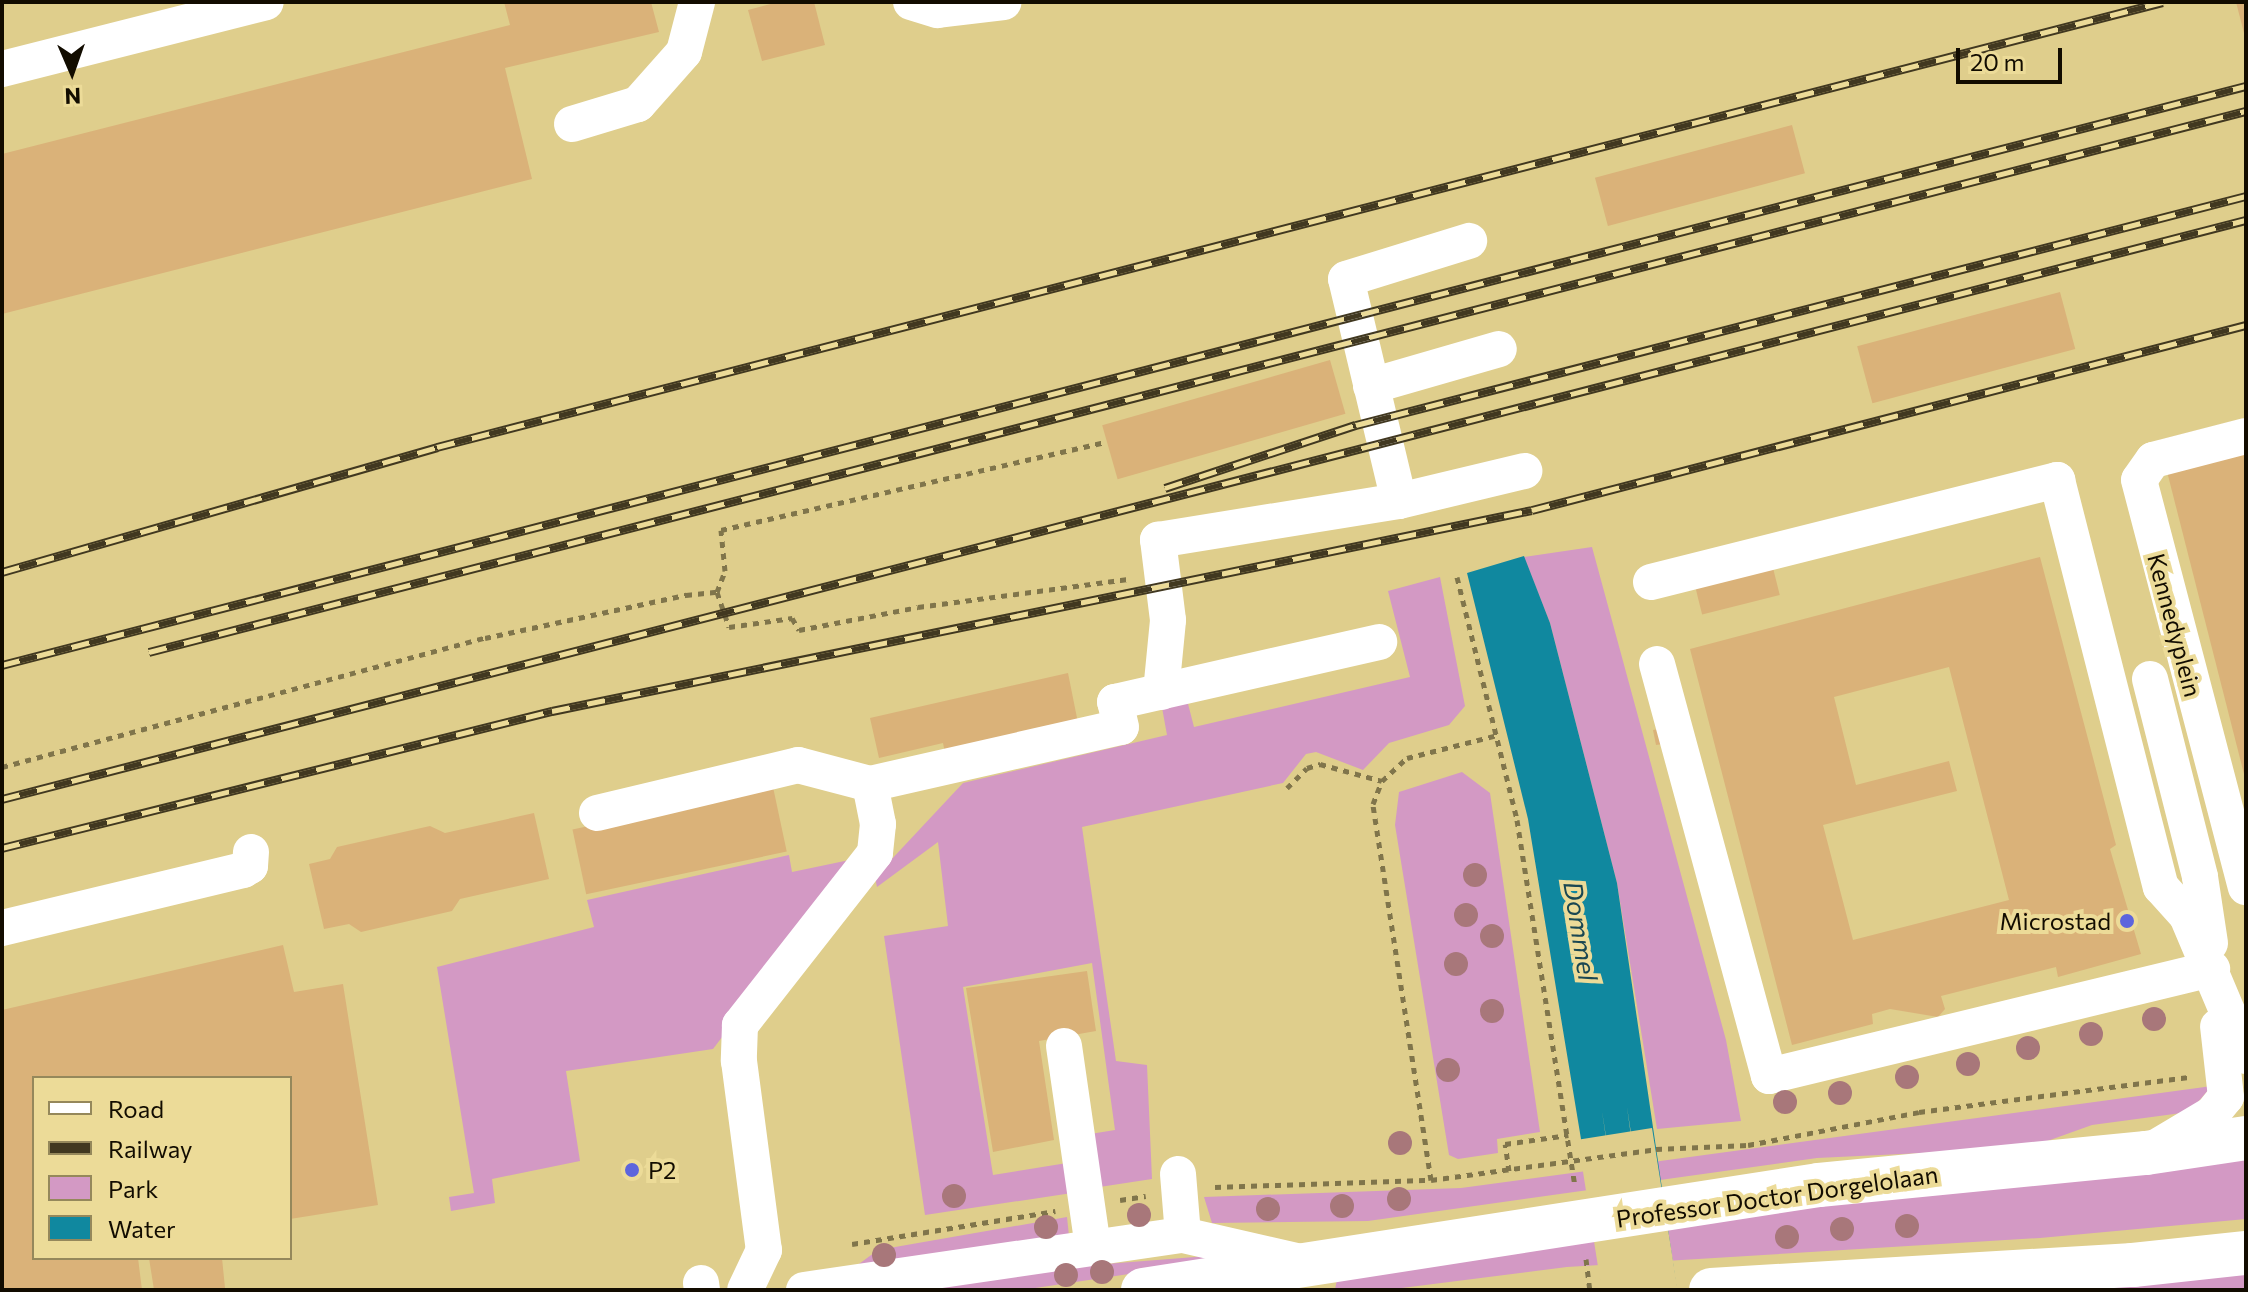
<!DOCTYPE html>
<html>
<head>
<meta charset="utf-8">
<style>
	body { margin:0 }
	#map { position:relative; width:2248px; height:1292px; overflow:hidden; background:#dfce8c; font-family:Commissioner,sans-serif }
	div>[style] { position:absolute }
	[style*='--x'] { left:calc(var(--x)*1px); top:calc(var(--y)*1px); width:calc(var(--w)*1px); rotate:calc(var(--a)*1deg) }
	.green>* { inset:0; background:#d399c4 }
	.water>* { inset:0; background:#10889f }
	.pier>* { inset:0; background:#dfce8c; transform-origin:0 0 }
	.building>* { inset:0; background:#dab279; transform-origin:0 0 }
	.path>* { height:5px; margin-top:-2.5px; transform-origin:0; background:repeating-linear-gradient(90deg,#80754b 0 6px,transparent 0 12px) }
	.minor>* { height:36px; margin:-18px; padding:0 18px; transform-origin:18px; border-radius:18px; background:#fff }
	.major>* { height:44px; margin:-22px; padding:0 22px; transform-origin:22px; border-radius:22px; background:#fff }
	.rail>* { height:9px; margin-top:-4.5px; transform-origin:0; background:repeating-linear-gradient(90deg,#ecdb98 0 18px,#413820 0 36px); box-sizing:border-box; border-block:2px solid #413820 }
	.trees>* { width:24px; height:24px; margin:-12px; border-radius:50%; background:#a8777a }
	.dots>* { width:22px; height:22px; translate:-50% -50%; box-sizing:border-box; border:4px solid #ecdb98; border-radius:50% }
	span { translate:-50% -50%; white-space:nowrap; text-align:center; line-height:1.15; -webkit-text-stroke:8px #ecdb98; paint-order:stroke }
	.street-label { font-size:24px; color:#120c00 }
	.poi-label { font-size:24px; color:#120c00 }
	.right { translate:-100% -50%; text-align:right }
	.left { translate:0 -50%; text-align:left }
	.water-label { font-size:26px; color:#1a4752; font-style:italic }
	.frame { position:absolute; inset:0; border:4px solid #120c00; pointer-events:none }
	.legend { position:absolute; left:32px; top:1076px; width:260px; height:184px; box-sizing:border-box; background:#ecdb98; border:2px solid #95885b; margin:0; padding:10px 14px; list-style:none; font-size:24px; color:#120c00 }
	.legend li { display:flex; align-items:center; gap:16px; height:40px }
	.legend b { width:40px; border:2px solid #95885b }
	.north { position:absolute; left:32px; top:32px; width:80px; height:80px; -webkit-text-stroke:6px #ecdb98; paint-order:stroke; rotate:178deg; font-size:22px; font-weight:700; line-height:32px; text-align:center; color:#120c00 }
	.north::after { content:''; display:block; margin:auto; width:28px; height:36px; background:#120c00; clip-path:polygon(50% 0,100% 100%,50% 72%,0 100%) }
	.scale { position:absolute; left:1956px; top:48px; width:106px; height:36px; box-sizing:border-box; border:4px solid #120c00; border-top:0; padding-left:10px; font-size:24px; line-height:28px; white-space:nowrap; color:#120c00; -webkit-text-stroke:6px #ecdb98; paint-order:stroke }
</style>
</head>
<body>
<div id="map">
	<div class="green">
		<div style="clip-path:polygon(1592px 547px,1726px 1040px,1741px 1121px,1657px 1129px,1617px 883px,1550px 623px,1524px 557px)"></div>
		<div style="clip-path:polygon(1440px 577px,1465px 706px,1449px 725px,1389px 743px,1363px 770px,1316px 752px,1306px 754px,1283px 783px,1082px 827px,1116px 1061px,1147px 1065px,1152px 1179px,1093px 1188px,1084px 1135px,1115px 1130px,1092px 963px,963px 987px,993px 1175px,1067px 1163px,1072px 1193px,925px 1215px,884px 936px,948px 926px,938px 842px,877px 887px,875px 877px,963px 783px,1167px 735px,1161px 702px,1186px 696px,1194px 727px,1410px 677px,1388px 591px)"></div>
		<div style="clip-path:polygon(1462px 772px,1490px 793px,1540px 1132px,1497px 1139px,1498px 1153px,1458px 1159px,1449px 1155px,1395px 825px,1399px 792px)"></div>
		<div style="clip-path:polygon(789px 855px,792px 872px,859px 858px,713px 1049px,566px 1071px,580px 1161px,492px 1179px,495px 1203px,451px 1211px,449px 1197px,474px 1193px,437px 967px,594px 927px,587px 900px)"></div>
		<div style="clip-path:polygon(2212px 1086px,2189px 1112px,2092px 1125px,2028px 1148px,1817px 1158px,1368px 1221px,1212px 1223px,1204px 1197px,1461px 1188px)"></div>
		<div style="clip-path:polygon(2246px 1155px,2246px 1219px,2040px 1238px,1567px 1267px,1386px 1290px,1335px 1290px,1337px 1279px,1765px 1211px)"></div>
		<div style="clip-path:polygon(1067px 1217px,1069px 1236px,848px 1272px,878px 1250px)"></div>
		<div style="clip-path:polygon(1208px 1256px,1209px 1262px,1022px 1290px,884px 1290px,989px 1273px)"></div>
		<div style="clip-path:polygon(2246px 1272px,2246px 1290px,2026px 1290px)"></div>
	</div>
	<div class="water">
		<div style="clip-path:polygon(1524px 556px,1550px 623px,1617px 883px,1677px 1290px,1655px 1290px,1627px 1107px,1652px 1290px,1630px 1290px,1602px 1111px,1628px 1290px,1606px 1290px,1528px 819px,1467px 573px)"></div>
	</div>
	<div class="pier">
		<div style="left:1652px;top:1128px;width:164px;height:75px;rotate:81deg"></div>
	</div>
	<div class="building">
		<div style="clip-path:polygon(504px 2px,651px 2px,659px 32px,505px 68px,532px 179px,2px 314px,2px 154px,510px 25px)"></div>
		<div style="clip-path:polygon(778px 2px,814px 2px,825px 45px,762px 61px,748px 10px)"></div>
		<div style="clip-path:polygon(2236px 2px,2246px 2px,2246px 37px,2245px 37px)"></div>
		<div style="left:1792px;top:125px;width:50px;height:204px;rotate:75deg"></div>
		<div style="left:2060px;top:292px;width:59px;height:210px;rotate:75deg"></div>
		<div style="left:1330px;top:360px;width:56px;height:237px;rotate:74deg"></div>
		<div style="clip-path:polygon(2237px 420px,2246px 421px,2245px 778px,2159px 440px)"></div>
		<div style="clip-path:polygon(evenodd,2040px 557px,2116px 845px,2110px 849px,2141px 954px,2058px 977px,2056px 967px,1941px 996px,1945px 1009px,1938px 1017px,1890px 1009px,1872px 1014px,1873px 1024px,1792px 1045px,1690px 649px,2040px 557px,1949px 667px,2009px 900px,1853px 940px,1823px 825px,1957px 791px,1949px 761px,1856px 785px,1834px 697px,1949px 667px)"></div>
		<div style="left:1772px;top:564px;width:32px;height:80px;rotate:76deg"></div>
		<div style="clip-path:polygon(1068px 673px,1078px 723px,945px 753px,943px 743px,879px 758px,870px 718px)"></div>
		<div style="clip-path:polygon(1659px 729px,1663px 744px,1656px 745px,1653px 730px)"></div>
		<div style="left:773px;top:787px;width:66px;height:205px;rotate:78deg"></div>
		<div style="clip-path:polygon(534px 813px,549px 879px,460px 899px,452px 911px,361px 932px,349px 924px,324px 929px,309px 864px,330px 859px,337px 847px,430px 826px,445px 833px)"></div>
		<div style="clip-path:polygon(283px 945px,294px 992px,343px 984px,378px 1205px,290px 1219px,290px 1078px,34px 1078px,34px 1258px,138px 1258px,142px 1290px,2px 1290px,2px 1010px)"></div>
		<div style="clip-path:polygon(1087px 971px,1096px 1031px,1039px 1041px,1054px 1140px,993px 1152px,966px 988px)"></div>
		<div style="clip-path:polygon(149px 1258px,222px 1258px,225px 1288px,154px 1290px)"></div>
	</div>
	<div class="path">
		<div style="--x:1457;--y:577;--w:250;--a:76.1"></div>
		<div style="--x:1517;--y:820;--w:371;--a:81"></div>
		<div style="--x:717;--y:592;--w:22;--a:-69"></div>
		<div style="--x:725;--y:571;--w:41;--a:-95.6"></div>
		<div style="--x:721;--y:530;--w:391;--a:-12.9"></div>
		<div style="--x:2;--y:767;--w:500;--a:-15"></div>
		<div style="--x:485;--y:638;--w:206;--a:-12.1"></div>
		<div style="--x:686;--y:595;--w:31;--a:-6"></div>
		<div style="--x:717;--y:592;--w:37;--a:71"></div>
		<div style="--x:729;--y:627;--w:64;--a:-8.1"></div>
		<div style="--x:792;--y:618;--w:14;--a:60"></div>
		<div style="--x:799;--y:630;--w:121;--a:-10.9"></div>
		<div style="--x:918;--y:607;--w:212;--a:-7.6"></div>
		<div style="--x:1287;--y:788;--w:28;--a:-45"></div>
		<div style="--x:1307;--y:768;--w:14;--a:-17"></div>
		<div style="--x:1320;--y:764;--w:64;--a:15.3"></div>
		<div style="--x:1509;--y:1171;--w:27;--a:-98"></div>
		<div style="--x:1505;--y:1144;--w:64;--a:-8.1"></div>
		<div style="--x:1431;--y:1180;--w:380;--a:-98.8"></div>
		<div style="--x:1373;--y:804;--w:25;--a:-69"></div>
		<div style="--x:1382;--y:781;--w:34;--a:-43"></div>
		<div style="--x:1407;--y:758;--w:94;--a:-14.2"></div>
		<div style="--x:1215;--y:1187;--w:216;--a:-1.9"></div>
		<div style="--x:1431;--y:1180;--w:227;--a:-7.8"></div>
		<div style="--x:1656;--y:1149;--w:92;--a:-2.5"></div>
		<div style="--x:1748;--y:1145;--w:174;--a:-10.9"></div>
		<div style="--x:1919;--y:1112;--w:272;--a:-7.4"></div>
		<div style="--x:1120;--y:1200;--w:26;--a:-9"></div>
		<div style="--x:852;--y:1244;--w:206;--a:-9.2"></div>
		<div style="--x:1586;--y:1259;--w:31;--a:83"></div>
	</div>
	<div class="minor">
		<div style="--x:911;--y:2;--w:28;--a:17"></div>
		<div style="--x:938;--y:10;--w:66;--a:-6.9"></div>
		<div style="--x:2;--y:69;--w:272;--a:-14.2"></div>
		<div style="--x:572;--y:124;--w:69;--a:-16.9"></div>
		<div style="--x:638;--y:104;--w:69;--a:-48.5"></div>
		<div style="--x:684;--y:52;--w:52;--a:-75.4"></div>
		<div style="--x:1371;--y:386;--w:133;--a:-16.1"></div>
		<div style="--x:2246;--y:436;--w:96;--a:165.5"></div>
		<div style="--x:2153;--y:460;--w:24;--a:125"></div>
		<div style="--x:2139;--y:480;--w:421;--a:75.3"></div>
		<div style="--x:1399;--y:501;--w:228;--a:-103.4"></div>
		<div style="--x:1346;--y:279;--w:129;--a:-17.2"></div>
		<div style="--x:1651;--y:582;--w:419;--a:-14.1"></div>
		<div style="--x:2057;--y:480;--w:420;--a:75.7"></div>
		<div style="--x:2161;--y:887;--w:39;--a:48"></div>
		<div style="--x:2187;--y:916;--w:152;--a:67.1"></div>
		<div style="--x:1657;--y:664;--w:427;--a:74.8"></div>
		<div style="--x:1769;--y:1076;--w:456;--a:-13.6"></div>
		<div style="--x:2150;--y:679;--w:204;--a:75.8"></div>
		<div style="--x:2200;--y:877;--w:67;--a:81.4"></div>
		<div style="--x:1161;--y:692;--w:72;--a:-84.4"></div>
		<div style="--x:1168;--y:620;--w:81;--a:-97.1"></div>
		<div style="--x:1158;--y:540;--w:244;--a:-9.2"></div>
		<div style="--x:1399;--y:501;--w:129;--a:-13.5"></div>
		<div style="--x:870;--y:784;--w:257;--a:-12.8"></div>
		<div style="--x:1121;--y:727;--w:26;--a:-103"></div>
		<div style="--x:1115;--y:702;--w:271;--a:-12.8"></div>
		<div style="--x:597;--y:813;--w:207;--a:-13.4"></div>
		<div style="--x:798;--y:765;--w:74;--a:14.8"></div>
		<div style="--x:870;--y:784;--w:41;--a:78.7"></div>
		<div style="--x:878;--y:824;--w:29;--a:96"></div>
		<div style="--x:875;--y:853;--w:219;--a:128.1"></div>
		<div style="--x:740;--y:1025;--w:36;--a:92"></div>
		<div style="--x:739;--y:1061;--w:191;--a:82.5"></div>
		<div style="--x:764;--y:1250;--w:44;--a:115.4"></div>
		<div style="--x:2;--y:928;--w:248;--a:-13.5"></div>
		<div style="--x:243;--y:870;--w:8;--a:-30"></div>
		<div style="--x:250;--y:866;--w:14;--a:-86"></div>
		<div style="--x:1064;--y:1046;--w:203;--a:81.8"></div>
		<div style="--x:2155;--y:1148;--w:66;--a:-30.8"></div>
		<div style="--x:2212;--y:1114;--w:22;--a:-51"></div>
		<div style="--x:2226;--y:1097;--w:71;--a:-96.4"></div>
		<div style="--x:1178;--y:1174;--w:61;--a:85.3"></div>
		<div style="--x:701;--y:1283;--w:7;--a:82"></div>
		<div style="--x:804;--y:1290;--w:383;--a:-8.3"></div>
		<div style="--x:1183;--y:1235;--w:121;--a:12.9"></div>
	</div>
	<div class="major">
		<div style="--x:1143;--y:1290;--w:684;--a:-8.83"></div>
		<div style="--x:1819;--y:1185;--w:329;--a:-5.6"></div>
		<div style="--x:2146;--y:1153;--w:101;--a:-8.5"></div>
		<div style="--x:1711;--y:1290;--w:423;--a:-3.4"></div>
		<div style="--x:2133;--y:1265;--w:114;--a:-6.1"></div>
	</div>
	<div class="rail">
		<div style="--x:1165;--y:488;--w:201;--a:-18.3"></div>
		<div style="--x:1356;--y:425;--w:919;--a:-14.43"></div>
		<div style="--x:2;--y:572;--w:453;--a:-16"></div>
		<div style="--x:437;--y:447;--w:1782;--a:-14.46"></div>
		<div style="--x:149;--y:652;--w:2166;--a:-14.47"></div>
		<div style="--x:2;--y:665;--w:2317;--a:-14.47"></div>
		<div style="--x:2;--y:799;--w:2317;--a:-14.47"></div>
		<div style="--x:2;--y:848;--w:567;--a:-13.99"></div>
		<div style="--x:552;--y:711;--w:1000;--a:-11.59"></div>
		<div style="--x:1532;--y:510;--w:738;--a:-14.53"></div>
	</div>
	<div class="trees">
		<div style="left:1475px;top:875px"></div>
		<div style="left:1466px;top:915px"></div>
		<div style="left:1492px;top:936px"></div>
		<div style="left:1456px;top:964px"></div>
		<div style="left:1492px;top:1011px"></div>
		<div style="left:2154px;top:1019px"></div>
		<div style="left:2091px;top:1034px"></div>
		<div style="left:2028px;top:1048px"></div>
		<div style="left:1968px;top:1064px"></div>
		<div style="left:1448px;top:1070px"></div>
		<div style="left:1907px;top:1077px"></div>
		<div style="left:1840px;top:1093px"></div>
		<div style="left:1785px;top:1102px"></div>
		<div style="left:1400px;top:1143px"></div>
		<div style="left:954px;top:1196px"></div>
		<div style="left:1399px;top:1199px"></div>
		<div style="left:1342px;top:1206px"></div>
		<div style="left:1268px;top:1209px"></div>
		<div style="left:1139px;top:1215px"></div>
		<div style="left:1907px;top:1226px"></div>
		<div style="left:1046px;top:1227px"></div>
		<div style="left:1842px;top:1229px"></div>
		<div style="left:1787px;top:1237px"></div>
		<div style="left:884px;top:1255px"></div>
		<div style="left:1102px;top:1272px"></div>
		<div style="left:1066px;top:1275px"></div>
	</div>
	<div class="dots">
		<div style="left:2127px;top:921px;background:#5d65dd"></div>
		<div style="left:632px;top:1170px;background:#5d65dd"></div>
	</div>
	<div class="street-label">
		<span style="left:2175px;top:625px;rotate:75deg">Kennedyplein</span>
		<span style="left:1777px;top:1196px;rotate:-8deg">Professor Doctor Dorgelolaan</span>
	</div>
	<div class="poi-label">
		<span class="right" style="left:2111px;top:921px">Microstad</span>
		<span class="left" style="left:648px;top:1170px">P2</span>
	</div>
	<div class="water-label">
		<span style="left:1581px;top:931px;rotate:81deg">Dommel</span>
	</div>
	<div class="frame"></div>
	<ul class="legend">
	<li><b style="height:10px;background:#fff"></b>Road</li>
	<li><b style="height:10px;background:#413820"></b>Railway</li>
	<li><b style="height:22px;background:#d399c4"></b>Park</li>
	<li><b style="height:22px;background:#10889f"></b>Water</li>
	</ul>
	<div class="north">N</div>
	<div class="scale">20 m</div>
</div>
</body>
</html>
